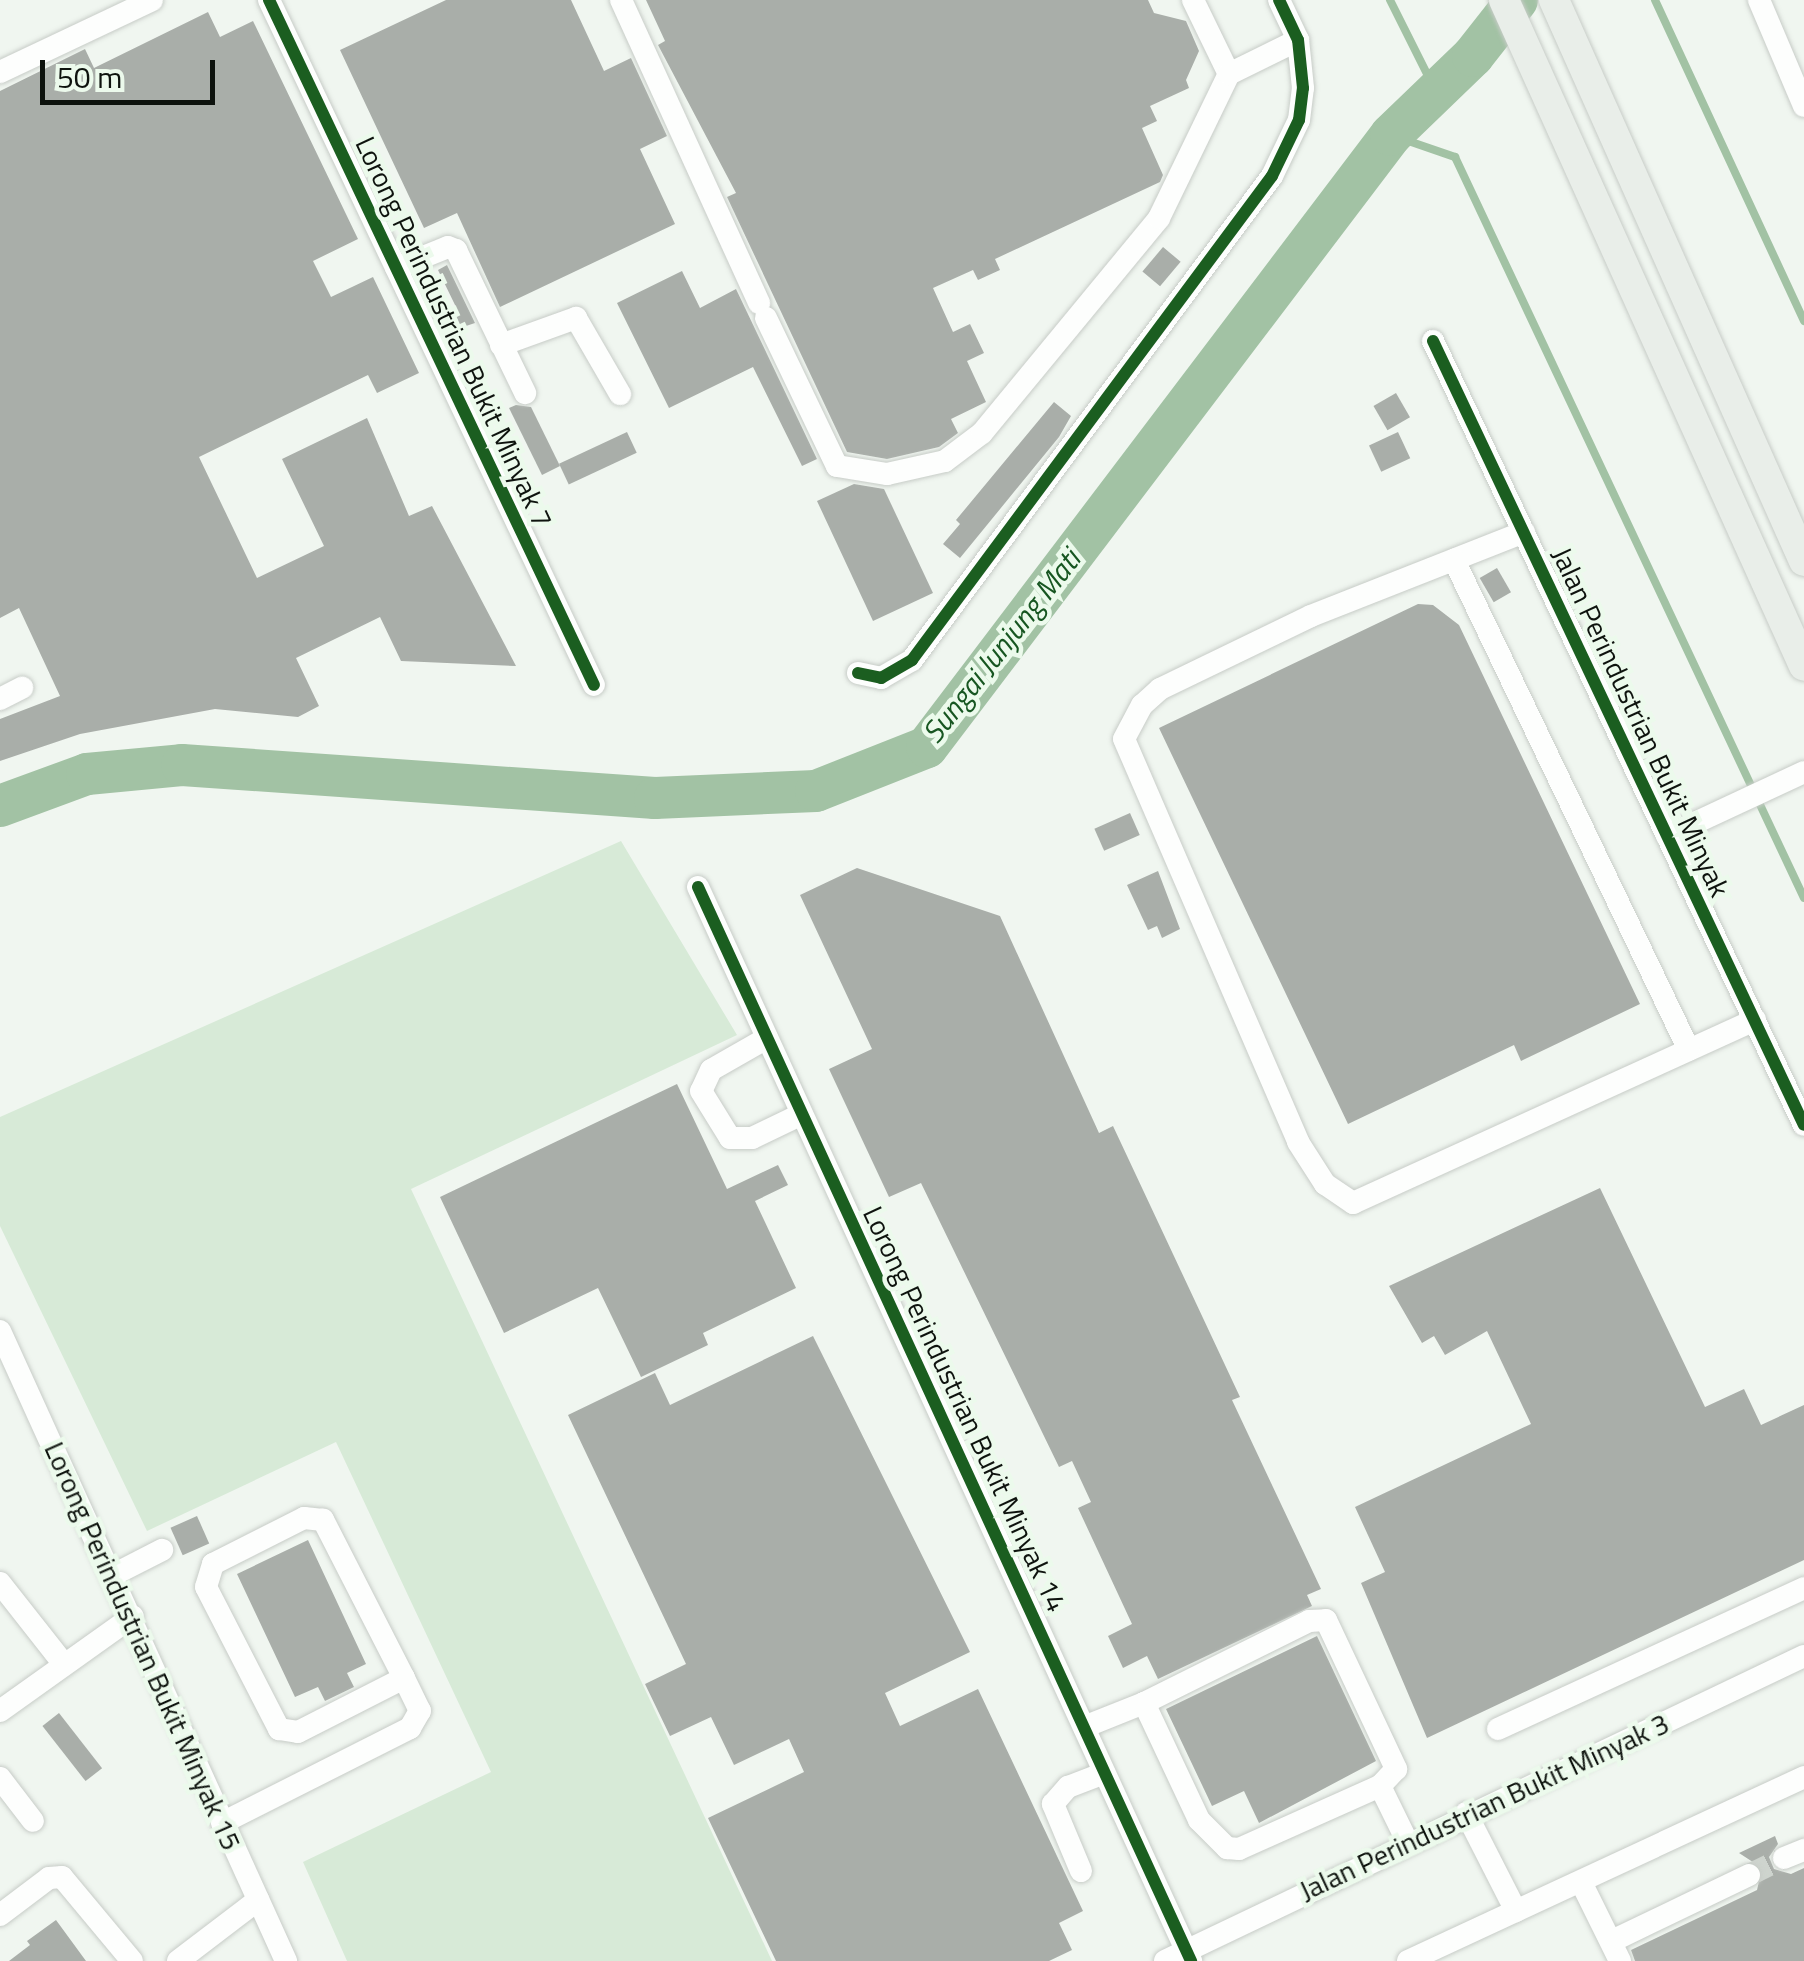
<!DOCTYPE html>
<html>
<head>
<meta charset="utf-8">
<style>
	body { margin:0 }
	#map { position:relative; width:1804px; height:1961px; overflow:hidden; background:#f0f6f0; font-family:"Titillium Web",sans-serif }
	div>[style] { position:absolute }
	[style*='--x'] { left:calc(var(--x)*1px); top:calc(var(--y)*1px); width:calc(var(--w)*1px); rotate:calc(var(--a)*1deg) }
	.green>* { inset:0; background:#d7ead7 }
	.stream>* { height:8px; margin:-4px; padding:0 4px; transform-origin:4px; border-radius:4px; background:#a2c2a4 }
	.river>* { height:42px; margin:-21px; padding:0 21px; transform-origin:21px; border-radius:21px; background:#a2c2a4 }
	.building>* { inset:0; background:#a9aea9; transform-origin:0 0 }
	.minor-tunnel>* { height:22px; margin-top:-11px; transform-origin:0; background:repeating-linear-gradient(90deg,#ced4ce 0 22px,transparent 0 33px) }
	.roads { filter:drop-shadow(0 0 2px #c7ccc7) drop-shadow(0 0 2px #c7ccc7) }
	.minor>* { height:22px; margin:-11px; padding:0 11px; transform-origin:11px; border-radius:11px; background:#fdfefd }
	.major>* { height:30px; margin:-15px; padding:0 15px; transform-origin:15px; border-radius:15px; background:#e9eee9 }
	.cycleway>* { height:12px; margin:-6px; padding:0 6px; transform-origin:6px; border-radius:6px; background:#1b5e20 }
	span { translate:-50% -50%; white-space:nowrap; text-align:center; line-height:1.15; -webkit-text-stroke:9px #ecfaec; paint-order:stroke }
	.street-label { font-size:28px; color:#0e130e }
	.water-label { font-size:30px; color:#175621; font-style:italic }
	.scale { position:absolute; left:40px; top:60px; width:175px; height:45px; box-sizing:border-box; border:5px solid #0e130e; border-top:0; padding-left:12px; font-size:30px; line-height:35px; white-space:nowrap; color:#0e130e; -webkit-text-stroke:8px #ecfaec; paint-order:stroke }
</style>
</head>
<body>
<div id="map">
	<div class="green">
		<div style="clip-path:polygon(621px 841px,737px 1035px,411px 1189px,772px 1961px,347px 1961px,303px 1862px,491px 1772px,336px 1442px,147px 1531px,0 1226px,0 1117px)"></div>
	</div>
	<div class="stream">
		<div style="--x:1390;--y:0;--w:103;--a:63.4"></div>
		<div style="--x:1655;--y:0;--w:354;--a:65.1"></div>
		<div style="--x:1391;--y:135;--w:68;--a:19"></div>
		<div style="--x:1455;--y:157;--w:819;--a:64.78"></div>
	</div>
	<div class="river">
		<div style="--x:0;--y:806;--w:93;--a:-20.2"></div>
		<div style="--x:87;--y:774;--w:95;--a:-5.4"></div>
		<div style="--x:182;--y:765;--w:474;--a:4"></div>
		<div style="--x:655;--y:798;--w:161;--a:-2.5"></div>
		<div style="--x:816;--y:791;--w:119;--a:-21.6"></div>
		<div style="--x:927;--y:747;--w:768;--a:-52.83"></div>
		<div style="--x:1391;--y:135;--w:114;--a:-43.9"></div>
		<div style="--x:1473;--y:56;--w:71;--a:-51.8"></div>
	</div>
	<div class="building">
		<div style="clip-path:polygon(446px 0,571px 0,604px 71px,631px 58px,667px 136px,640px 149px,675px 224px,500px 307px,457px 213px,424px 228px,340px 50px)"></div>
		<div style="clip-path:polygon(646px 0,1148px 0,1154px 13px,1186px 21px,1199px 51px,1186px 80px,1189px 88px,1150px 106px,1157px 121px,1142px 128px,1163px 175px,1160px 182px,995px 259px,1000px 270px,978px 280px,973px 270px,933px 288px,953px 332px,970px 324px,984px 353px,967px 361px,986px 402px,951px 419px,958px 433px,939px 447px,887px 459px,847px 452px,727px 197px,736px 193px,658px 45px,665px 41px)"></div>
		<div style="clip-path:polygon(208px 12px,220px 37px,253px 21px,358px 239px,313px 261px,331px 297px,373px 277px,419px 373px,377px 393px,368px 375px,199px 457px,257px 578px,324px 546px,282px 459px,367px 418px,409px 516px,432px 506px,516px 666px,401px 661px,380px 617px,296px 658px,319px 706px,298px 717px,215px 709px,80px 734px,0 761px,0 719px,60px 696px,19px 608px,0 618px,0 91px,85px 49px,94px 68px)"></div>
		<div style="left:1163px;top:247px;width:23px;height:32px;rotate:40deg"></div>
		<div style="clip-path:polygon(447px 265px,475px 323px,445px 333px,437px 316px,456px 307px,438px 270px)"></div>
		<div style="clip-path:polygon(682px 271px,700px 308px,736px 289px,817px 459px,802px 466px,753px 367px,669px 408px,617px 303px)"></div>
		<div style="left:1396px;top:393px;width:28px;height:26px;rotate:60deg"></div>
		<div style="clip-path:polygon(1054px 402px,1071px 416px,1059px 437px,960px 558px,943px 544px,960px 524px,956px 520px)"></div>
		<div style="clip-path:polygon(516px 405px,531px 407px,560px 466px,542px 475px,509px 408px)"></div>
		<div style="left:627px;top:432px;width:23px;height:75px;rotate:65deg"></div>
		<div style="left:1398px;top:432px;width:29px;height:32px;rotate:65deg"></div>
		<div style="clip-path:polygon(854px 484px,884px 489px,933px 593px,873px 621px,817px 501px)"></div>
		<div style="left:1497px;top:568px;width:28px;height:20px;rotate:60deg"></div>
		<div style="clip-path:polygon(1418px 604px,1433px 605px,1459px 625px,1640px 1004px,1521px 1061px,1514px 1045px,1348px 1124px,1159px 728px)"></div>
		<div style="left:1130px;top:813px;width:24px;height:39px;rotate:66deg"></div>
		<div style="clip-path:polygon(857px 868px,1000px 916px,1094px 1122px,1099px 1133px,1113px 1126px,1240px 1397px,1232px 1400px,1321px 1589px,1307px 1595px,1312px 1606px,1158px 1679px,1147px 1656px,1123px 1668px,1108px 1636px,1132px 1624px,1078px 1508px,1091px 1502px,1072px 1461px,1059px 1467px,921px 1183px,889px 1197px,829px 1069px,872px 1049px,800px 895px)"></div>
		<div style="clip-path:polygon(1158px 871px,1180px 929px,1162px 938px,1157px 926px,1148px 930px,1127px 885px)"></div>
		<div style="clip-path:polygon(677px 1084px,727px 1189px,778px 1165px,788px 1185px,755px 1201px,796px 1288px,703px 1333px,708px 1345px,641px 1377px,598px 1288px,504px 1333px,440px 1197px)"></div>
		<div style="clip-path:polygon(1600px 1188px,1705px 1407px,1744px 1389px,1761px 1425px,1804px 1405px,1804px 1560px,1427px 1738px,1361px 1583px,1385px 1572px,1355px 1507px,1531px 1424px,1487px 1331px,1445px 1355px,1434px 1336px,1422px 1343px,1389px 1286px)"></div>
		<div style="clip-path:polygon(813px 1336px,970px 1652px,885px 1693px,900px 1726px,978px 1689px,1083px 1911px,1059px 1923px,1072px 1950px,1049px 1961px,776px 1961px,708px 1818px,804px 1772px,789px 1739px,734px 1765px,711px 1717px,670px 1736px,645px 1684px,686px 1664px,568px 1415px,655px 1373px,670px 1405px)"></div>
		<div style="left:197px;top:1516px;width:30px;height:29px;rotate:66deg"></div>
		<div style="clip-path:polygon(308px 1540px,366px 1664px,347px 1673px,354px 1687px,325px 1701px,318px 1687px,295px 1697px,237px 1574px)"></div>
		<div style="clip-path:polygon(1317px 1636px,1376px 1761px,1259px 1823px,1244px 1791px,1212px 1806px,1166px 1709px)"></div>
		<div style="left:59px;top:1713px;width:70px;height:21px;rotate:52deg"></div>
		<div style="clip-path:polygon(1775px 1836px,1778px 1844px,1769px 1857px,1774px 1869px,1791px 1874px,1804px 1868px,1804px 1961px,1635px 1961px,1631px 1950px,1757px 1890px,1762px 1868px,1739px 1853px)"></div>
		<div style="clip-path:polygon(56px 1920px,86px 1961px,9px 1961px,30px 1945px,27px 1941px)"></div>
	</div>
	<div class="minor-tunnel">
		<div style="--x:1749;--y:1875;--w:39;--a:-26"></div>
	</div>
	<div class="roads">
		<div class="minor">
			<div style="--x:269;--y:0;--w:758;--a:64.62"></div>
			<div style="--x:621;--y:0;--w:333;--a:65.5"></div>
			<div style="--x:1193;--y:0;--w:82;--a:64.1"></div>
			<div style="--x:1759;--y:0;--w:115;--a:67"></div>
			<div style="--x:0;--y:72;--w:168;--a:-25.3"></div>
			<div style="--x:396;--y:268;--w:56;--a:-22"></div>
			<div style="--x:448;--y:247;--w:9;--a:21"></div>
			<div style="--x:456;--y:250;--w:159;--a:64.2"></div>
			<div style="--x:766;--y:318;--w:164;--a:64.4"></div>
			<div style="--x:837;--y:466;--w:51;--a:9.1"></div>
			<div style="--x:887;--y:474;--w:59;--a:-12.6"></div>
			<div style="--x:945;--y:461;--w:46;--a:-37.1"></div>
			<div style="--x:982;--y:433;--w:278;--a:-50.5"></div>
			<div style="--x:1159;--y:218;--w:160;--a:-64.1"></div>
			<div style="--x:1229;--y:74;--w:77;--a:-26.2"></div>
			<div style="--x:1433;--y:341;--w:867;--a:64.68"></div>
			<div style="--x:501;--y:345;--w:80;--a:-19.8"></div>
			<div style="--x:576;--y:318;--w:88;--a:59.9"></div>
			<div style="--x:1524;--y:532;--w:229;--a:158.5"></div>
			<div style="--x:1311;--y:616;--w:168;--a:154.2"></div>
			<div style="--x:1160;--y:689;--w:24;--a:138"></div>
			<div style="--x:1142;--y:705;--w:38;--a:118"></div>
			<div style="--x:1124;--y:739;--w:439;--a:66.6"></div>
			<div style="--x:1298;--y:1142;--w:50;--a:57.3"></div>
			<div style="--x:1325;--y:1184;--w:34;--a:34"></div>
			<div style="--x:1353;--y:1203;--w:442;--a:-24.5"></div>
			<div style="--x:1454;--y:560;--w:543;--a:64.38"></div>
			<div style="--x:858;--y:673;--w:24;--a:12"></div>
			<div style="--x:881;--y:678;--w:36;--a:-30"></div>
			<div style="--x:912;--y:660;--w:603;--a:-53.36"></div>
			<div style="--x:1272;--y:176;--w:62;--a:-64.3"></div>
			<div style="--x:1299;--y:120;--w:32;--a:-83"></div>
			<div style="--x:1303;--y:88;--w:48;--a:-95.9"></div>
			<div style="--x:1298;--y:40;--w:44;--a:-115.4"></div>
			<div style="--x:0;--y:699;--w:25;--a:-27"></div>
			<div style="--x:1667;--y:836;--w:151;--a:-25"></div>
			<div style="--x:698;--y:887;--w:1182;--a:65.34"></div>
			<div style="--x:767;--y:1038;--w:64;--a:150.3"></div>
			<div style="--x:711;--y:1070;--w:23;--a:115"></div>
			<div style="--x:701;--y:1091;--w:55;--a:58.3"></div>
			<div style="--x:730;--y:1138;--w:22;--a:0"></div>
			<div style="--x:752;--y:1138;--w:55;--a:-25.6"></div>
			<div style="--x:0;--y:1331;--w:692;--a:65.58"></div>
			<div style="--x:115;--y:1574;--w:53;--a:-27.1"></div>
			<div style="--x:0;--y:1583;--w:102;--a:51.8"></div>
			<div style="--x:1144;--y:1703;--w:184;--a:-26.4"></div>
			<div style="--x:1309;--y:1621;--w:17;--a:-3"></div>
			<div style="--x:1326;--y:1620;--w:165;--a:64.8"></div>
			<div style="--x:1396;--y:1769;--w:23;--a:133"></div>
			<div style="--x:0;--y:1711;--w:163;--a:-35.5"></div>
			<div style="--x:1084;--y:1727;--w:65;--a:-21.8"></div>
			<div style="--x:1144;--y:1703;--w:129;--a:64.8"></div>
			<div style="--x:1199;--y:1820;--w:40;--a:45"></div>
			<div style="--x:1227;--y:1848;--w:12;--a:5"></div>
			<div style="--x:1239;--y:1849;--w:154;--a:-24.1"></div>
			<div style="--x:1380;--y:1786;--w:61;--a:63.9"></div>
			<div style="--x:1498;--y:1729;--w:337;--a:-24.7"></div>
			<div style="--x:0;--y:1778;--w:54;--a:52.5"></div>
			<div style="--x:1466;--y:1813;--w:110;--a:63"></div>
			<div style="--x:222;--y:1823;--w:211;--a:-26.8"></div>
			<div style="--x:410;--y:1728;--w:20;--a:-60"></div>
			<div style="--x:420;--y:1711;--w:37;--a:-116"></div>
			<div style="--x:404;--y:1678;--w:178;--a:-117.1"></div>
			<div style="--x:323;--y:1520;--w:19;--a:-174"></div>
			<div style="--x:304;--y:1518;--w:102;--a:153.2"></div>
			<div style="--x:213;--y:1564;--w:24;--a:107"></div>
			<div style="--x:206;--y:1587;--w:160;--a:62.8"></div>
			<div style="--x:279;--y:1729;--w:19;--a:9"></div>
			<div style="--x:298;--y:1732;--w:119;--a:-27"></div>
			<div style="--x:1784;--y:1858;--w:22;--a:-22"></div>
			<div style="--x:1081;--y:1871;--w:73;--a:-112.7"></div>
			<div style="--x:1053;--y:1804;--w:23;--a:-49"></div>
			<div style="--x:1068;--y:1787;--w:39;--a:-21"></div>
			<div style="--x:1581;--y:1882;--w:88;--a:63.7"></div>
			<div style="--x:0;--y:1915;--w:61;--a:-37.1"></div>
			<div style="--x:49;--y:1878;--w:13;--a:-4"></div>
			<div style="--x:62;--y:1877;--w:109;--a:50.2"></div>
			<div style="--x:1612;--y:1941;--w:152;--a:-25.7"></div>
			<div style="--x:178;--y:1961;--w:101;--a:-37.3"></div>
			<div style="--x:1165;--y:1961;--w:708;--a:-25.52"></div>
			<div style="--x:1408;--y:1961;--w:437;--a:-24.9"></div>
		</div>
		<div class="major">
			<div style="--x:1504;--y:0;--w:730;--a:65.75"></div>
			<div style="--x:1554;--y:0;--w:614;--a:65.98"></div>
		</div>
	</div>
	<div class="cycleway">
		<div style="--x:269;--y:0;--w:758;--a:64.62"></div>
		<div style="--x:1433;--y:341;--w:867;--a:64.68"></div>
		<div style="--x:858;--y:673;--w:24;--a:12"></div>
		<div style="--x:881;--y:678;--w:36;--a:-30"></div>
		<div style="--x:912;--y:660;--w:603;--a:-53.36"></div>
		<div style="--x:1272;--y:176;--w:62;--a:-64.3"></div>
		<div style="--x:1299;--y:120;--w:32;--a:-83"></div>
		<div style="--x:1303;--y:88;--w:48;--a:-95.9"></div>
		<div style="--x:1298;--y:40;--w:44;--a:-115.4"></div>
		<div style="--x:698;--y:887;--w:1182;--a:65.34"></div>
	</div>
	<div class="street-label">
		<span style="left:454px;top:332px;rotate:65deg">Lorong Perindustrian Bukit Minyak 7</span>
		<span style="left:1641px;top:722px;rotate:65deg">Jalan Perindustrian Bukit Minyak</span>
		<span style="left:965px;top:1409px;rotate:65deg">Lorong Perindustrian Bukit Minyak 14</span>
		<span style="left:143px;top:1646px;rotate:66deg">Lorong Perindustrian Bukit Minyak 15</span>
		<span style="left:1484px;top:1807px;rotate:-25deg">Jalan Perindustrian Bukit Minyak 3</span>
	</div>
	<div class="water-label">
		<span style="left:1001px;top:646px;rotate:-52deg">Sungai Junjung Mati</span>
	</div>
	<div class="scale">50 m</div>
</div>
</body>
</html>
